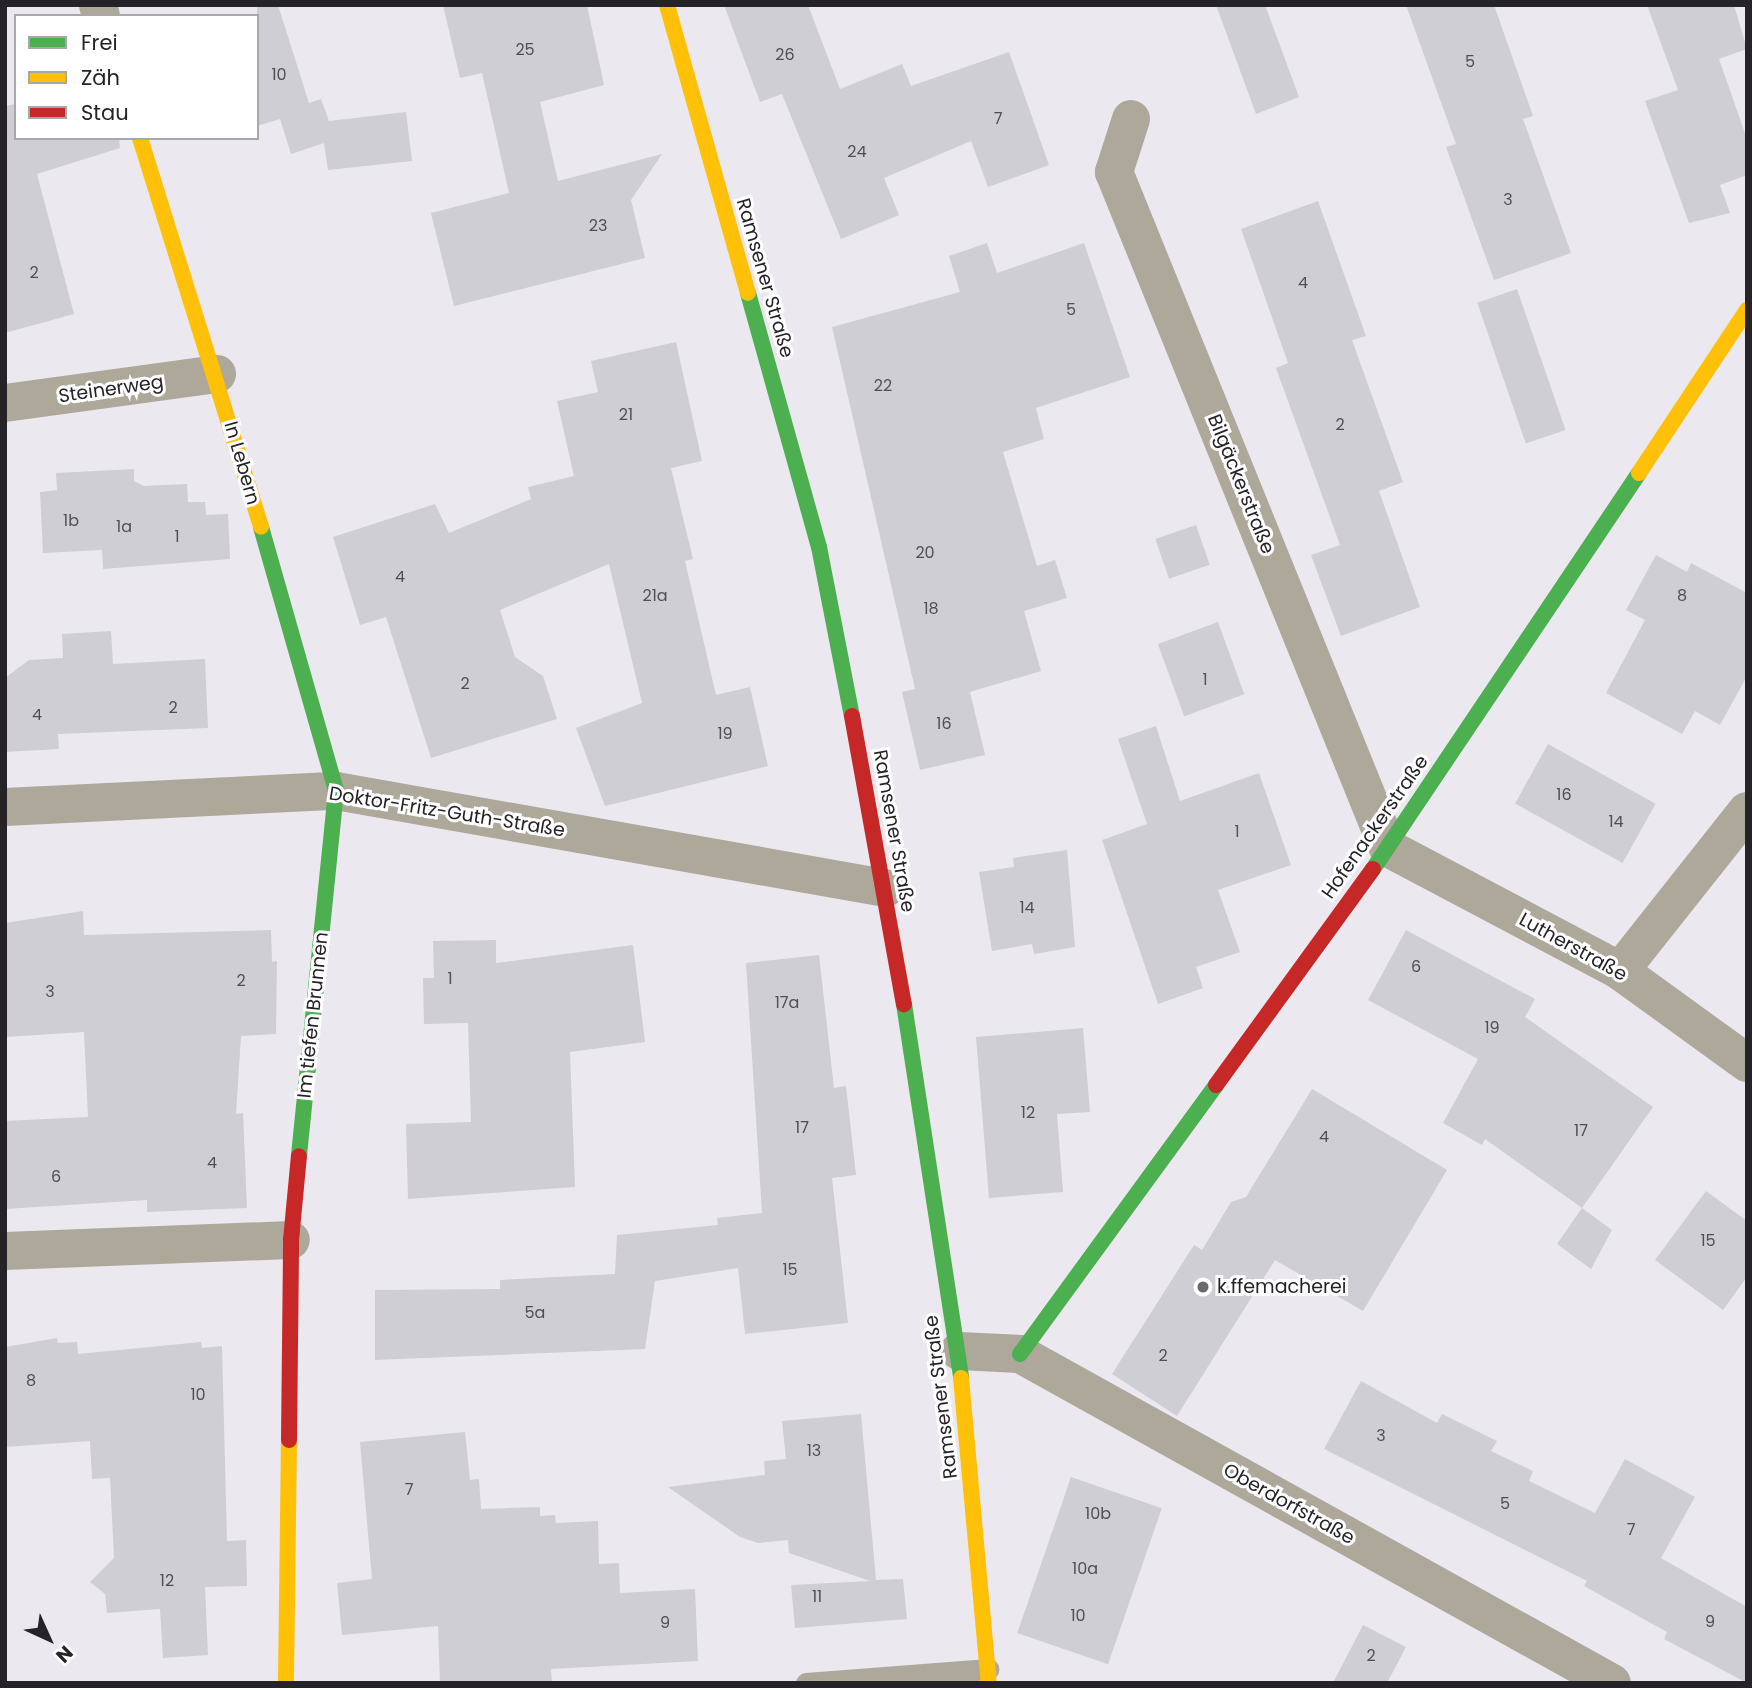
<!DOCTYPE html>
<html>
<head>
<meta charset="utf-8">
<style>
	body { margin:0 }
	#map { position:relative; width:1752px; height:1688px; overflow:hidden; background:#ece8f0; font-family:Poppins,sans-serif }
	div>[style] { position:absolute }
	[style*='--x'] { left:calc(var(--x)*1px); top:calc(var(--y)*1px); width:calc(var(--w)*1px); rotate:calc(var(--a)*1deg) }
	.building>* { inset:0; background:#cfced4; transform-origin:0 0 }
	.lane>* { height:21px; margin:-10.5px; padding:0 10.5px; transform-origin:10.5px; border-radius:10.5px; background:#aea89b }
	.street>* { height:38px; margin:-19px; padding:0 19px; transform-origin:19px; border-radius:19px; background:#aea89b }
	.fast>* { height:16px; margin:-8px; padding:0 8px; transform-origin:8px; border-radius:8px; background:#4caf50 }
	.slow>* { height:16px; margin:-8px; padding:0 8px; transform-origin:8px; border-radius:8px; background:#ffc107 }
	.jam>* { height:16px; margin:-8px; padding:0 8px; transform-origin:8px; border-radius:8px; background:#c62828 }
	.dots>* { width:19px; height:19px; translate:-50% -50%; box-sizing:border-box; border:4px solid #fff; border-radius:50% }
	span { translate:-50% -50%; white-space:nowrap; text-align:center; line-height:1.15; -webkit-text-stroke:6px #fff; paint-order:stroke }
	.number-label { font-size:16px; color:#504e53 }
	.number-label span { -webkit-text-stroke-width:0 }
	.street-label { font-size:19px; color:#262328 }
	.poi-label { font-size:19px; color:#262328 }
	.left { translate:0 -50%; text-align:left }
	.frame { position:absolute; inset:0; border:7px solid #262328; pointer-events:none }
	.legend { position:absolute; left:14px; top:14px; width:245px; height:126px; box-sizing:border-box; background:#fff; border:2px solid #a8a7a9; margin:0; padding:9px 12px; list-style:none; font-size:21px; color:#262328 }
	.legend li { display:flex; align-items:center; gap:14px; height:35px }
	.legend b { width:35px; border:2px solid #a8a7a9 }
	.north { position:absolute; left:14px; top:1604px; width:70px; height:70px; -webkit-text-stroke:5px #fff; paint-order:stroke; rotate:135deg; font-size:19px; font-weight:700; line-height:28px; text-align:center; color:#262328 }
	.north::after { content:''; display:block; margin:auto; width:24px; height:32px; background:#262328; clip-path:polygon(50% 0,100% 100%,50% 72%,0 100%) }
</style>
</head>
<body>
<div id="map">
	<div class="building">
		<div style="clip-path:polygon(257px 5px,278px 5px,309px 103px,321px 99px,329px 121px,406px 112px,412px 161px,328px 170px,324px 143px,291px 154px,280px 119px,257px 126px)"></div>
		<div style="clip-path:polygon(443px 5px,587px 5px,604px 85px,540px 102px,558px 181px,662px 154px,631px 200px,645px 258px,454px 306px,431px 213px,509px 193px,482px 73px,460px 78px)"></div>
		<div style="clip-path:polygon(724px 5px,808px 5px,840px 89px,902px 64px,911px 86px,1009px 52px,1049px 165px,988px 187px,971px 141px,884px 178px,899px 215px,841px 239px,782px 94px,760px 102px)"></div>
		<div style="clip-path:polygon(1216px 5px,1265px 5px,1299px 97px,1256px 114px)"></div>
		<div style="clip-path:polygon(1406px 5px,1494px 5px,1533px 116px,1523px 119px,1571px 253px,1494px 280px,1446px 147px,1456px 144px)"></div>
		<div style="clip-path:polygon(1647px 5px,1734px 5px,1747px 49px,1719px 59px,1747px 139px,1747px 175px,1720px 185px,1730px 213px,1689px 223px,1645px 101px,1678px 90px)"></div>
		<div style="clip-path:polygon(16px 104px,16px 138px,119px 138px,120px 148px,37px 174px,74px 314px,5px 333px,5px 106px)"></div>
		<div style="clip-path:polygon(1318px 201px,1366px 336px,1352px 340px,1403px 482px,1379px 491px,1420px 607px,1341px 636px,1311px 555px,1340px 545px,1276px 368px,1288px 363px,1241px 229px)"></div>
		<div style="clip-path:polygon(987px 243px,997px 273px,1084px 243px,1130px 377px,1036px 408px,1044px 439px,1003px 452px,1037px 566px,1055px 560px,1067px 598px,1024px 611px,1041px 671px,970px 692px,985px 755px,920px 770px,902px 692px,915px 689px,832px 327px,960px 292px,949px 256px)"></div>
		<div style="left:1517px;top:289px;width:149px;height:42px;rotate:71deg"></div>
		<div style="clip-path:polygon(676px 342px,702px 461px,671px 468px,693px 559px,685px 561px,716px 695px,750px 687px,768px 766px,605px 806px,576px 728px,642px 703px,609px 564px,500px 610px,515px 657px,543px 676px,557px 719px,431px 758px,386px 617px,360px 625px,333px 537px,435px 504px,449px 533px,531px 499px,528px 487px,574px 476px,557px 401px,598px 392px,591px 361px)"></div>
		<div style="clip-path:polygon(134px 469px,134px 481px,144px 486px,187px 484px,188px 502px,205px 502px,206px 515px,228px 514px,230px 559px,103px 569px,102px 550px,43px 553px,40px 492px,57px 490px,56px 473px)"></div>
		<div style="left:1196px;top:525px;width:42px;height:43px;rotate:71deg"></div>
		<div style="clip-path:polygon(1656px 555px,1687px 572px,1691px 563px,1747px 593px,1747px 676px,1720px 725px,1695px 711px,1682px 734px,1606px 693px,1645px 620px,1626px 610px)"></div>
		<div style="left:1218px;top:622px;width:77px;height:64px;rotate:70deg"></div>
		<div style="clip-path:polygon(111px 631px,113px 664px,205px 659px,208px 728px,58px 734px,59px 749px,5px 752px,5px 678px,29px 660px,63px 658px,62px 634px)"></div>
		<div style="clip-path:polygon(1156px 726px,1180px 801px,1259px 773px,1291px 865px,1218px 890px,1240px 952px,1196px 967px,1203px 988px,1158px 1004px,1102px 840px,1147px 824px,1118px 739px)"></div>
		<div style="left:1548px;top:744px;width:123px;height:68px;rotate:29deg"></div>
		<div style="clip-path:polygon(1067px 850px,1075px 947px,1034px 954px,1032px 944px,992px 951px,979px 872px,1014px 867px,1013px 858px)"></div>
		<div style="clip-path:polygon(83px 911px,84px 935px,271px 930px,272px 962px,277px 961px,276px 1034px,241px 1036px,236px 1114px,243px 1113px,247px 1208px,147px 1212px,147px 1200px,5px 1209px,5px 1121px,88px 1117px,84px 1032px,5px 1037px,5px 923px)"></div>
		<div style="clip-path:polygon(1406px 930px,1535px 999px,1525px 1017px,1653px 1107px,1582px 1208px,1485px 1139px,1482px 1145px,1443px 1123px,1478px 1059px,1368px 1000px)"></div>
		<div style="clip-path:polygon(496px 940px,496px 963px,633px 945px,645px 1042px,570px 1052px,575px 1187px,408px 1199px,406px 1124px,471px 1122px,468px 1023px,424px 1024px,423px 978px,434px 978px,433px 941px)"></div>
		<div style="clip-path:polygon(819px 955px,834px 1088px,846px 1086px,856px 1175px,832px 1178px,848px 1323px,745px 1334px,738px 1268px,655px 1281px,645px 1349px,375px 1360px,375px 1290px,500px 1289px,500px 1280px,615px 1274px,617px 1235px,718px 1225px,717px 1218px,762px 1213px,746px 963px)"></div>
		<div style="clip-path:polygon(1083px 1028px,1090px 1112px,1057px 1114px,1063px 1192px,989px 1198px,976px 1037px)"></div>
		<div style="clip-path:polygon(1312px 1089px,1447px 1170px,1363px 1311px,1275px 1260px,1177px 1416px,1112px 1374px,1194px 1245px,1202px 1250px,1231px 1202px,1246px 1197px)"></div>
		<div style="clip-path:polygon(1706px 1191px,1747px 1221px,1747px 1277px,1723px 1310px,1655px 1260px)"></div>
		<div style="clip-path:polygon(1582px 1208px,1612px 1230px,1591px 1269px,1557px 1244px)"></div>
		<div style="clip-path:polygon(57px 1338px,58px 1343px,77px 1342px,78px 1354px,201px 1342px,202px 1348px,222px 1346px,227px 1541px,246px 1540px,247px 1586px,205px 1587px,208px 1655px,163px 1658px,160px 1609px,107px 1613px,105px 1594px,90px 1582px,114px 1558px,110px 1478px,92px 1479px,90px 1441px,5px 1447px,5px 1347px)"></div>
		<div style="clip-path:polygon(1361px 1381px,1437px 1423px,1442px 1414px,1497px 1441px,1491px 1451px,1533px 1471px,1529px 1481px,1595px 1513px,1625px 1459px,1695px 1497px,1661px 1558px,1747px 1607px,1747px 1683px,1664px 1639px,1667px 1632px,1584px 1586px,1587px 1581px,1324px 1449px)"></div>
		<div style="clip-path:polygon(861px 1414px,876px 1580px,903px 1579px,907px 1619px,795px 1628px,791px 1585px,870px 1581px,789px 1553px,788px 1540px,758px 1543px,740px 1537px,668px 1487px,765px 1475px,764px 1461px,786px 1459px,782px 1421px)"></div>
		<div style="clip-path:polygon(465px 1432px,470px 1480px,479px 1479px,481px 1509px,540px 1507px,540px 1516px,555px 1515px,556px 1523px,598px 1521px,599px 1564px,619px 1563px,620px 1593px,695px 1589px,698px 1661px,551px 1669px,552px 1683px,440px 1683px,438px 1626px,342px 1635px,337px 1583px,372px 1579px,360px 1442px)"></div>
		<div style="left:1071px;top:1477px;width:96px;height:165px;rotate:19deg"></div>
		<div style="clip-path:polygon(1363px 1625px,1406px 1647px,1387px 1683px,1333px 1683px)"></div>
	</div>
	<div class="lane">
		<div style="--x:806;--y:1683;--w:183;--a:-4.4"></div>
	</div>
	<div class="street">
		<div style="--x:98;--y:5;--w:11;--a:75"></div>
		<div style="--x:1131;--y:119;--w:56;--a:107.8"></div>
		<div style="--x:1114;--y:172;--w:729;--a:67.94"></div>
		<div style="--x:1388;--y:848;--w:263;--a:27.9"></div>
		<div style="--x:1620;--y:971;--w:157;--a:35.9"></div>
		<div style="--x:5;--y:403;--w:214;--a:-7.8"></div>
		<div style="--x:5;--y:807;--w:331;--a:-2.8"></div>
		<div style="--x:336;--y:791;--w:558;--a:10.02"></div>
		<div style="--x:1620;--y:971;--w:204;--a:-51.6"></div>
		<div style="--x:5;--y:1251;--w:286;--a:-2.2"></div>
		<div style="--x:959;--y:1351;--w:61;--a:2.8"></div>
		<div style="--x:1020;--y:1354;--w:677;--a:29.06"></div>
	</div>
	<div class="fast">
		<div style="--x:748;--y:293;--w:264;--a:74.4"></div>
		<div style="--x:819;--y:547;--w:172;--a:79"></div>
		<div style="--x:261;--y:527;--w:274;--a:74.1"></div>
		<div style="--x:336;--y:791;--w:367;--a:95.8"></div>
		<div style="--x:1373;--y:869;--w:477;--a:-56.1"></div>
		<div style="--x:904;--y:1004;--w:378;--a:81.3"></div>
		<div style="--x:1020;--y:1354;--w:333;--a:-53.9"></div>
	</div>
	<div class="slow">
		<div style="--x:667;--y:5;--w:299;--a:74.3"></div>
		<div style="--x:140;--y:138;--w:407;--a:72.7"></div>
		<div style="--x:1639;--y:473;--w:196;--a:-56.5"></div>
		<div style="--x:961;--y:1378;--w:306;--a:84.8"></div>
		<div style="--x:286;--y:1683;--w:243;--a:-89.3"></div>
	</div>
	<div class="jam">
		<div style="--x:852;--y:716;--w:293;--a:79.8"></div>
		<div style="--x:1216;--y:1085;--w:267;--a:-54"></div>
		<div style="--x:289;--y:1440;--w:200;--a:-89.4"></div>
		<div style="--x:291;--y:1240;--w:84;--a:-84.6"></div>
	</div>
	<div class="dots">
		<div style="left:1203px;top:1287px;background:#6b686e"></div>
	</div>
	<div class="number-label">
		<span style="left:525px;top:50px">25</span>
		<span style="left:785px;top:55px">26</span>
		<span style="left:1470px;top:62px">5</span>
		<span style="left:279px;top:75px">10</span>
		<span style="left:998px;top:119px">7</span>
		<span style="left:857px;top:152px">24</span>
		<span style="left:1508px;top:200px">3</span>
		<span style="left:598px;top:226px">23</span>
		<span style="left:34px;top:273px">2</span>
		<span style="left:1303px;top:283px">4</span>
		<span style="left:1071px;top:310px">5</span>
		<span style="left:883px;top:386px">22</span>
		<span style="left:626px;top:415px">21</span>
		<span style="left:1340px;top:425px">2</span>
		<span style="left:71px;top:521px">1b</span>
		<span style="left:124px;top:527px">1a</span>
		<span style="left:177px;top:537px">1</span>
		<span style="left:925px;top:553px">20</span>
		<span style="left:400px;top:577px">4</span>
		<span style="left:655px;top:596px">21a</span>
		<span style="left:1682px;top:596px">8</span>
		<span style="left:931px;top:609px">18</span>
		<span style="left:1205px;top:680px">1</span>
		<span style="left:465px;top:684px">2</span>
		<span style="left:173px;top:708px">2</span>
		<span style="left:37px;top:715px">4</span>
		<span style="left:944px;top:724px">16</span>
		<span style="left:725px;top:734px">19</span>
		<span style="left:1564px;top:795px">16</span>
		<span style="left:1616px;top:822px">14</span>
		<span style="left:1237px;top:832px">1</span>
		<span style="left:1027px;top:908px">14</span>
		<span style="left:1416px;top:967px">6</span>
		<span style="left:450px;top:979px">1</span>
		<span style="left:241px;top:981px">2</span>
		<span style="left:50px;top:992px">3</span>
		<span style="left:787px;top:1003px">17a</span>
		<span style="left:1492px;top:1028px">19</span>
		<span style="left:1028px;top:1113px">12</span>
		<span style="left:802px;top:1128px">17</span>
		<span style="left:1581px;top:1131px">17</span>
		<span style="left:1324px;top:1137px">4</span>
		<span style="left:212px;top:1163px">4</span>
		<span style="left:56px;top:1177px">6</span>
		<span style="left:1708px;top:1241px">15</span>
		<span style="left:790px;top:1270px">15</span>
		<span style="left:535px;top:1313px">5a</span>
		<span style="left:1163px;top:1356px">2</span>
		<span style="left:31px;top:1381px">8</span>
		<span style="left:198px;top:1395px">10</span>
		<span style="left:1381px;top:1436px">3</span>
		<span style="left:814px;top:1451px">13</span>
		<span style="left:409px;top:1490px">7</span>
		<span style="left:1505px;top:1504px">5</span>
		<span style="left:1098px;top:1514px">10b</span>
		<span style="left:1631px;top:1530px">7</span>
		<span style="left:1085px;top:1569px">10a</span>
		<span style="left:167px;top:1581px">12</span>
		<span style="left:817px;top:1597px">11</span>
		<span style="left:1078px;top:1616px">10</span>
		<span style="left:1710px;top:1622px">9</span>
		<span style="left:665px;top:1623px">9</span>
		<span style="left:1371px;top:1656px">2</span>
	</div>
	<div class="street-label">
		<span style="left:765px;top:278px;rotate:74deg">Ramsener Straße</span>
		<span style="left:111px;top:389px;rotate:-8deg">Steinerweg</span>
		<span style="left:242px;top:463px;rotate:74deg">In Lebern</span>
		<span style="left:1241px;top:484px;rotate:68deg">Bilgäckerstraße</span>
		<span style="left:447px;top:812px;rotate:9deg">Doktor-Fritz-Guth-Straße</span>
		<span style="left:1375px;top:827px;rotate:-55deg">Hofenackerstraße</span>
		<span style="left:894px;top:831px;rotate:80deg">Ramsener Straße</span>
		<span style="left:1573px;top:947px;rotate:29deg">Lutherstraße</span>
		<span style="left:313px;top:1015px;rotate:-84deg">Im tiefen Brunnen</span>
		<span style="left:941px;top:1397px;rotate:-97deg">Ramsener Straße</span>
		<span style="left:1289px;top:1504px;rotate:29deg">Oberdorfstraße</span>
	</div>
	<div class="poi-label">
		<span class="left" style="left:1217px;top:1287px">k.ffemacherei</span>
	</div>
	<div class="frame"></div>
	<ul class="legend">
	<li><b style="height:9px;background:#4caf50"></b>Frei</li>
	<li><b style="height:9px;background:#ffc107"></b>Zäh</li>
	<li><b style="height:9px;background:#c62828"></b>Stau</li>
	</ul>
	<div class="north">N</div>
</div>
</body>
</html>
